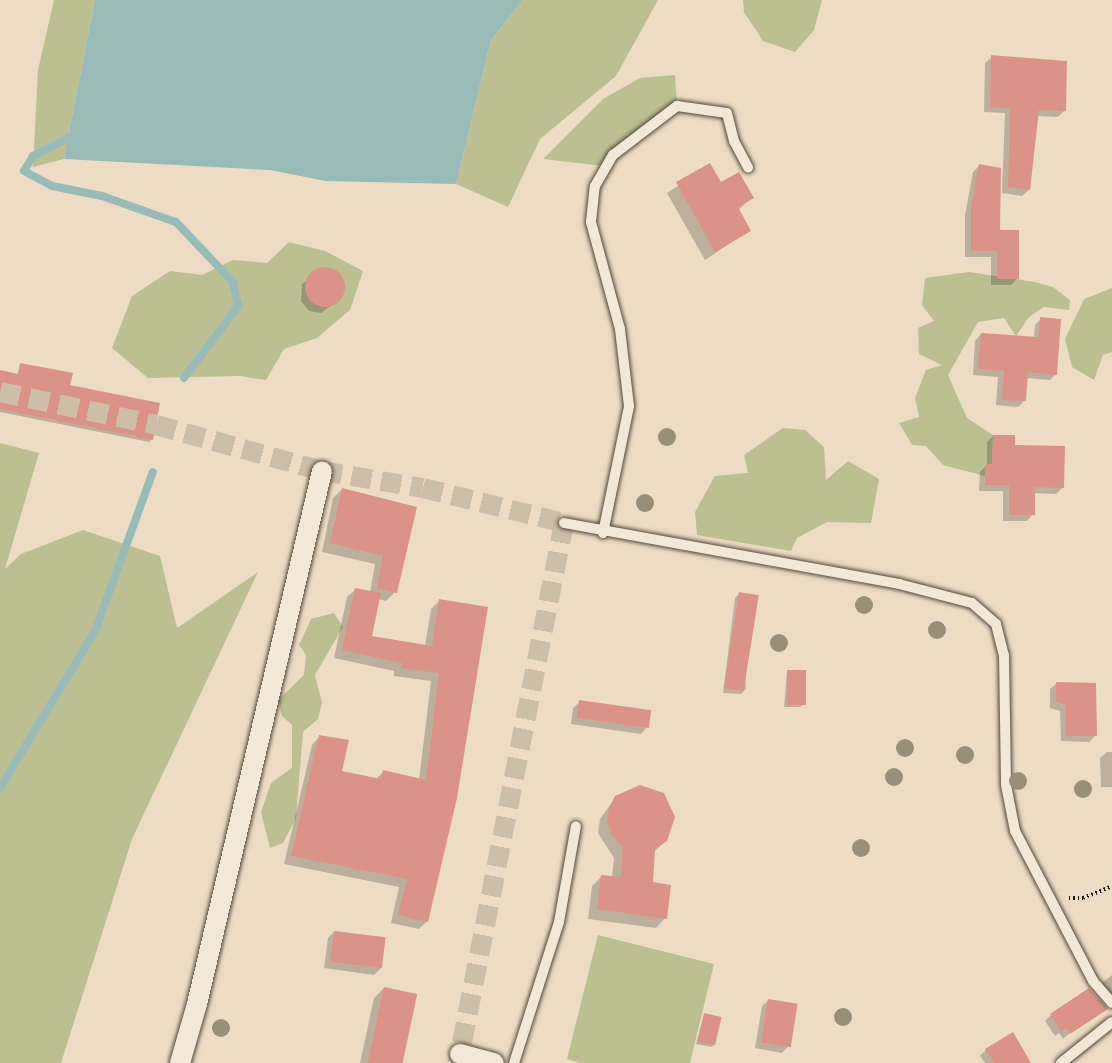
<!DOCTYPE html>
<html>
<head>
<meta charset="utf-8">
<style>
	body { margin:0 }
	#map { position:relative; width:1112px; height:1063px; overflow:hidden; background:#ecdcc3; font-family:"Gentium Book Plus",serif }
	div>[style] { position:absolute }
	[style*='--x'] { left:calc(var(--x)*1px); top:calc(var(--y)*1px); width:calc(var(--w)*1px); rotate:calc(var(--a)*1deg) }
	.green>* { inset:0; background:#bbbf92 }
	.water>* { inset:0; background:#99bbb7 }
	.shadow>* { inset:0; background:#0003 }
	.stream>* { height:8px; margin:-4px; padding:0 4px; transform-origin:4px; border-radius:4px; background:#99bbb7 }
	.building>* { inset:0; background:#db9387; transform-origin:0 0 }
	.round { border-radius:50% }
	.street-tunnel>* { height:20px; margin-top:-10px; transform-origin:0; background:repeating-linear-gradient(90deg,#cdbea8 0 20px,transparent 0 30px) }
	.path>* { height:4px; margin-top:-2px; transform-origin:0; background:repeating-linear-gradient(90deg,#1e150c 0 1.5px,transparent 0 4.5px) }
	.roads { filter:drop-shadow(0 0 2px #52473a) drop-shadow(0 0 2px #52473a) }
	.lane>* { height:10px; margin:-5px; padding:0 5px; transform-origin:5px; border-radius:5px; background:#f3e8d8 }
	.street>* { height:20px; margin:-10px; padding:0 10px; transform-origin:10px; border-radius:10px; background:#f3e8d8 }
	.trees>* { width:18px; height:18px; margin:-9px; border-radius:50%; background:#998f78 }
	span { translate:-50% -50%; white-space:nowrap; text-align:center; line-height:1.15; -webkit-text-stroke:4.5px #f3e8d8; paint-order:stroke }
</style>
</head>
<body>
<div id="map">
	<div class="green">
		<div style="clip-path:polygon(54px 0,95px 0,64px 159px,33px 167px,38px 70px)"></div>
		<div style="clip-path:polygon(523px 0,658px 0,616px 76px,540px 139px,508px 207px,456px 184px,491px 40px)"></div>
		<div style="clip-path:polygon(743px 0,822px 0,814px 30px,795px 52px,763px 41px,744px 12px)"></div>
		<div style="clip-path:polygon(675px 75px,677px 106px,603px 166px,543px 159px,603px 99px,640px 78px)"></div>
		<div style="clip-path:polygon(289px 242px,325px 251px,363px 271px,350px 310px,317px 338px,284px 349px,266px 380px,240px 376px,148px 378px,112px 348px,132px 296px,170px 271px,202px 275px,233px 260px,267px 263px)"></div>
		<div style="clip-path:polygon(969px 272px,1035px 282px,1053px 287px,1070px 300px,1069px 310px,1044px 307px,1029px 317px,1016px 336px,1004px 318px,978px 322px,948px 375px,967px 418px,993px 435px,992px 464px,986px 464px,985px 476px,943px 465px,926px 446px,912px 445px,899px 423px,919px 417px,915px 398px,926px 370px,942px 365px,919px 354px,918px 328px,934px 321px,922px 305px,925px 278px)"></div>
		<div style="clip-path:polygon(1112px 288px,1112px 352px,1103px 355px,1094px 380px,1072px 367px,1065px 339px,1084px 299px)"></div>
		<div style="clip-path:polygon(783px 428px,805px 430px,824px 447px,826px 480px,848px 461px,879px 479px,871px 523px,827px 522px,797px 538px,791px 551px,697px 535px,695px 512px,715px 476px,748px 473px,744px 455px)"></div>
		<div style="clip-path:polygon(0 443px,39px 453px,5px 569px,21px 554px,83px 530px,160px 556px,177px 628px,258px 572px,132px 839px,61px 1063px,0 1063px)"></div>
		<div style="clip-path:polygon(334px 613px,343px 627px,315px 675px,322px 703px,318px 719px,303px 732px,296px 818px,283px 843px,270px 848px,261px 812px,271px 783px,292px 768px,292px 725px,282px 716px,278px 700px,304px 675px,306px 655px,299px 645px,311px 619px)"></div>
		<div style="clip-path:polygon(598px 935px,714px 964px,690px 1063px,581px 1063px,567px 1059px)"></div>
	</div>
	<div class="water">
		<div style="clip-path:polygon(95px 0,523px 0,491px 40px,456px 184px,326px 181px,270px 170px,64px 159px)"></div>
	</div>
	<div class="shadow">
		<div style="clip-path:polygon(992px 57px,1065px 110px,1058px 117px,1037px 116px,1029px 190px,1022px 196px,1002px 193px,1005px 113px,984px 112px,985px 63px)"></div>
		<div style="clip-path:polygon(710px 165px,721px 184px,752px 198px,738px 210px,750px 230px,705px 260px,667px 193px)"></div>
		<div style="clip-path:polygon(979px 166px,1017px 279px,1011px 285px,991px 285px,991px 257px,965px 257px,965px 215px,973px 172px)"></div>
		<div style="clip-path:polygon(325px 268px,336px 272px,343px 282px,339px 300px,321px 313px,309px 311px,301px 301px,302px 284px)"></div>
		<div style="clip-path:polygon(1041px 319px,1056px 374px,1050px 380px,1026px 378px,1024px 401px,1018px 407px,996px 405px,998px 377px,973px 375px,975px 341px,981px 334px,1034px 338px,1035px 325px)"></div>
		<div style="clip-path:polygon(21px 364px,68px 386px,152px 439px,149px 442px,0 412px,0 372px,17px 375px)"></div>
		<div style="clip-path:polygon(993px 436px,1063px 487px,1056px 494px,1033px 493px,1033px 514px,1027px 521px,1003px 521px,1003px 491px,979px 491px,980px 472px,987px 465px,987px 442px)"></div>
		<div style="clip-path:polygon(342px 489px,415px 508px,395px 592px,386px 601px,378px 599px,370px 637px,425px 646px,431px 609px,439px 601px,486px 608px,427px 921px,419px 929px,391px 923px,399px 887px,284px 864px,312px 745px,320px 736px,340px 772px,375px 780px,383px 772px,419px 780px,431px 681px,394px 676px,394px 671px,334px 658px,347px 597px,356px 589px,370px 592px,375px 564px,322px 552px,333px 498px)"></div>
		<div style="clip-path:polygon(739px 594px,746px 689px,741px 694px,723px 693px,735px 598px)"></div>
		<div style="clip-path:polygon(787px 671px,803px 705px,800px 707px,784px 707px)"></div>
		<div style="clip-path:polygon(1057px 683px,1095px 736px,1089px 742px,1061px 741px,1060px 711px,1050px 708px,1050px 689px)"></div>
		<div style="clip-path:polygon(580px 702px,647px 727px,641px 734px,571px 724px,573px 708px)"></div>
		<div style="clip-path:polygon(1107px 752px,1112px 752px,1112px 787px,1101px 787px,1100px 758px)"></div>
		<div style="clip-path:polygon(616px 797px,666px 840px,654px 852px,651px 884px,665px 918px,656px 928px,588px 919px,592px 886px,602px 876px,612px 877px,614px 858px,598px 833px,600px 819px)"></div>
		<div style="clip-path:polygon(334px 932px,381px 968px,374px 975px,324px 968px,328px 938px)"></div>
		<div style="clip-path:polygon(1112px 975px,1112px 1002px,1097px 987px)"></div>
		<div style="clip-path:polygon(384px 988px,400px 1063px,360px 1063px,374px 998px)"></div>
		<div style="clip-path:polygon(769px 1000px,789px 1046px,782px 1053px,755px 1048px,762px 1006px)"></div>
		<div style="clip-path:polygon(1096px 1012px,1063px 1039px,1059px 1033px,1055px 1036px,1045px 1021px,1051px 1015px)"></div>
		<div style="clip-path:polygon(704px 1015px,715px 1044px,712px 1047px,696px 1044px)"></div>
		<div style="clip-path:polygon(986px 1050px,1026px 1063px,985px 1063px,980px 1056px)"></div>
	</div>
	<div class="stream">
		<div style="--x:76;--y:134;--w:48;--a:152.9"></div>
		<div style="--x:33;--y:156;--w:17;--a:121"></div>
		<div style="--x:24;--y:171;--w:32;--a:28"></div>
		<div style="--x:52;--y:186;--w:51;--a:11.3"></div>
		<div style="--x:102;--y:196;--w:78;--a:19.4"></div>
		<div style="--x:176;--y:222;--w:83;--a:46.5"></div>
		<div style="--x:233;--y:282;--w:25;--a:78"></div>
		<div style="--x:238;--y:306;--w:90;--a:126.9"></div>
		<div style="--x:0;--y:788;--w:184;--a:-58.8"></div>
		<div style="--x:95;--y:631;--w:169;--a:-70"></div>
	</div>
	<div class="building">
		<div style="clip-path:polygon(991px 55px,1067px 61px,1066px 111px,1039px 110px,1030px 190px,1008px 187px,1010px 108px,990px 107px)"></div>
		<div style="clip-path:polygon(710px 163px,721px 182px,739px 172px,754px 198px,738px 207px,751px 231px,715px 252px,676px 182px)"></div>
		<div style="clip-path:polygon(979px 164px,1001px 168px,1000px 230px,1019px 230px,1019px 279px,997px 279px,997px 251px,971px 251px,971px 207px)"></div>
		<div class="round" style="left:305px;top:267px;width:40px;height:40px"></div>
		<div style="clip-path:polygon(1040px 317px,1061px 319px,1057px 375px,1028px 372px,1026px 401px,1002px 400px,1004px 371px,978px 369px,981px 333px,1039px 337px)"></div>
		<div style="clip-path:polygon(20px 363px,73px 373px,70px 385px,160px 403px,153px 440px,0 409px,0 370px,18px 374px)"></div>
		<div style="clip-path:polygon(993px 435px,1015px 435px,1015px 445px,1065px 446px,1064px 488px,1035px 487px,1035px 515px,1009px 515px,1009px 485px,985px 485px,986px 464px,992px 464px)"></div>
		<div style="clip-path:polygon(342px 488px,417px 507px,397px 593px,377px 589px,383px 556px,330px 543px)"></div>
		<div style="clip-path:polygon(355px 588px,381px 593px,372px 636px,432px 646px,439px 599px,488px 607px,457px 798px,428px 922px,398px 915px,407px 879px,291px 856px,319px 735px,349px 740px,342px 771px,381px 779px,383px 770px,426px 780px,439px 673px,401px 668px,402px 663px,342px 650px)"></div>
		<div style="left:739px;top:592px;width:20px;height:97px;rotate:9deg"></div>
		<div style="left:787px;top:670px;width:19px;height:35px"></div>
		<div style="clip-path:polygon(1056px 682px,1096px 683px,1097px 736px,1066px 736px,1066px 705px,1056px 702px)"></div>
		<div style="left:579px;top:700px;width:73px;height:18px;rotate:8deg"></div>
		<div style="clip-path:polygon(640px 785px,664px 793px,675px 817px,667px 841px,655px 849px,653px 882px,671px 885px,667px 919px,597px 909px,601px 875px,621px 877px,623px 848px,612px 835px,607px 822px,609px 808px,615px 796px)"></div>
		<div style="left:334px;top:931px;width:52px;height:31px;rotate:7deg"></div>
		<div style="left:384px;top:987px;width:34px;height:78px;rotate:12deg"></div>
		<div style="clip-path:polygon(1089px 988px,1108px 1009px,1070px 1034px,1066px 1028px,1061px 1031px,1050px 1014px)"></div>
		<div style="left:768px;top:999px;width:30px;height:44px;rotate:9deg"></div>
		<div style="left:704px;top:1013px;width:18px;height:29px;rotate:13deg"></div>
		<div style="clip-path:polygon(1013px 1032px,1031px 1063px,994px 1063px,985px 1049px)"></div>
	</div>
	<div class="street-tunnel">
		<div style="--x:0;--y:392;--w:159;--a:11.9"></div>
		<div style="--x:156;--y:425;--w:172;--a:15.5"></div>
		<div style="--x:322;--y:471;--w:102;--a:9.6"></div>
		<div style="--x:423;--y:488;--w:145;--a:13.9"></div>
		<div style="--x:564;--y:523;--w:550;--a:101.11"></div>
	</div>
	<div class="path">
		<div style="--x:1069;--y:898;--w:14;--a:0"></div>
		<div style="--x:1083;--y:898;--w:31;--a:-22"></div>
	</div>
	<div class="roads">
		<div class="lane">
			<div style="--x:564;--y:523;--w:341;--a:10.3"></div>
			<div style="--x:899;--y:584;--w:75;--a:14.6"></div>
			<div style="--x:972;--y:603;--w:32;--a:41"></div>
			<div style="--x:996;--y:624;--w:32;--a:76"></div>
			<div style="--x:1004;--y:655;--w:130;--a:89.1"></div>
			<div style="--x:1006;--y:785;--w:47;--a:78.9"></div>
			<div style="--x:1015;--y:831;--w:169;--a:62.5"></div>
			<div style="--x:1093;--y:981;--w:29;--a:49"></div>
			<div style="--x:603;--y:533;--w:130;--a:-78.4"></div>
			<div style="--x:629;--y:406;--w:78;--a:-96.7"></div>
			<div style="--x:620;--y:329;--w:111;--a:-105.2"></div>
			<div style="--x:591;--y:222;--w:36;--a:-84"></div>
			<div style="--x:595;--y:186;--w:36;--a:-60"></div>
			<div style="--x:613;--y:155;--w:81;--a:-37.4"></div>
			<div style="--x:677;--y:106;--w:50;--a:8"></div>
			<div style="--x:727;--y:113;--w:29;--a:76"></div>
			<div style="--x:734;--y:141;--w:30;--a:62"></div>
			<div style="--x:514;--y:1063;--w:148;--a:-72.3"></div>
			<div style="--x:559;--y:922;--w:97;--a:-80"></div>
			<div style="--x:1061;--y:1063;--w:65;--a:-38.8"></div>
		</div>
		<div class="street">
			<div style="--x:460;--y:1054;--w:35;--a:15"></div>
			<div style="--x:180;--y:1063;--w:61;--a:-73.9"></div>
			<div style="--x:197;--y:1004;--w:547;--a:-76.8"></div>
		</div>
	</div>
	<div class="trees">
		<div style="left:667px;top:437px"></div>
		<div style="left:645px;top:503px"></div>
		<div style="left:864px;top:605px"></div>
		<div style="left:937px;top:630px"></div>
		<div style="left:779px;top:643px"></div>
		<div style="left:905px;top:748px"></div>
		<div style="left:965px;top:755px"></div>
		<div style="left:894px;top:777px"></div>
		<div style="left:1018px;top:781px"></div>
		<div style="left:1083px;top:789px"></div>
		<div style="left:861px;top:848px"></div>
		<div style="left:843px;top:1017px"></div>
		<div style="left:221px;top:1028px"></div>
	</div>
</div>
</body>
</html>
